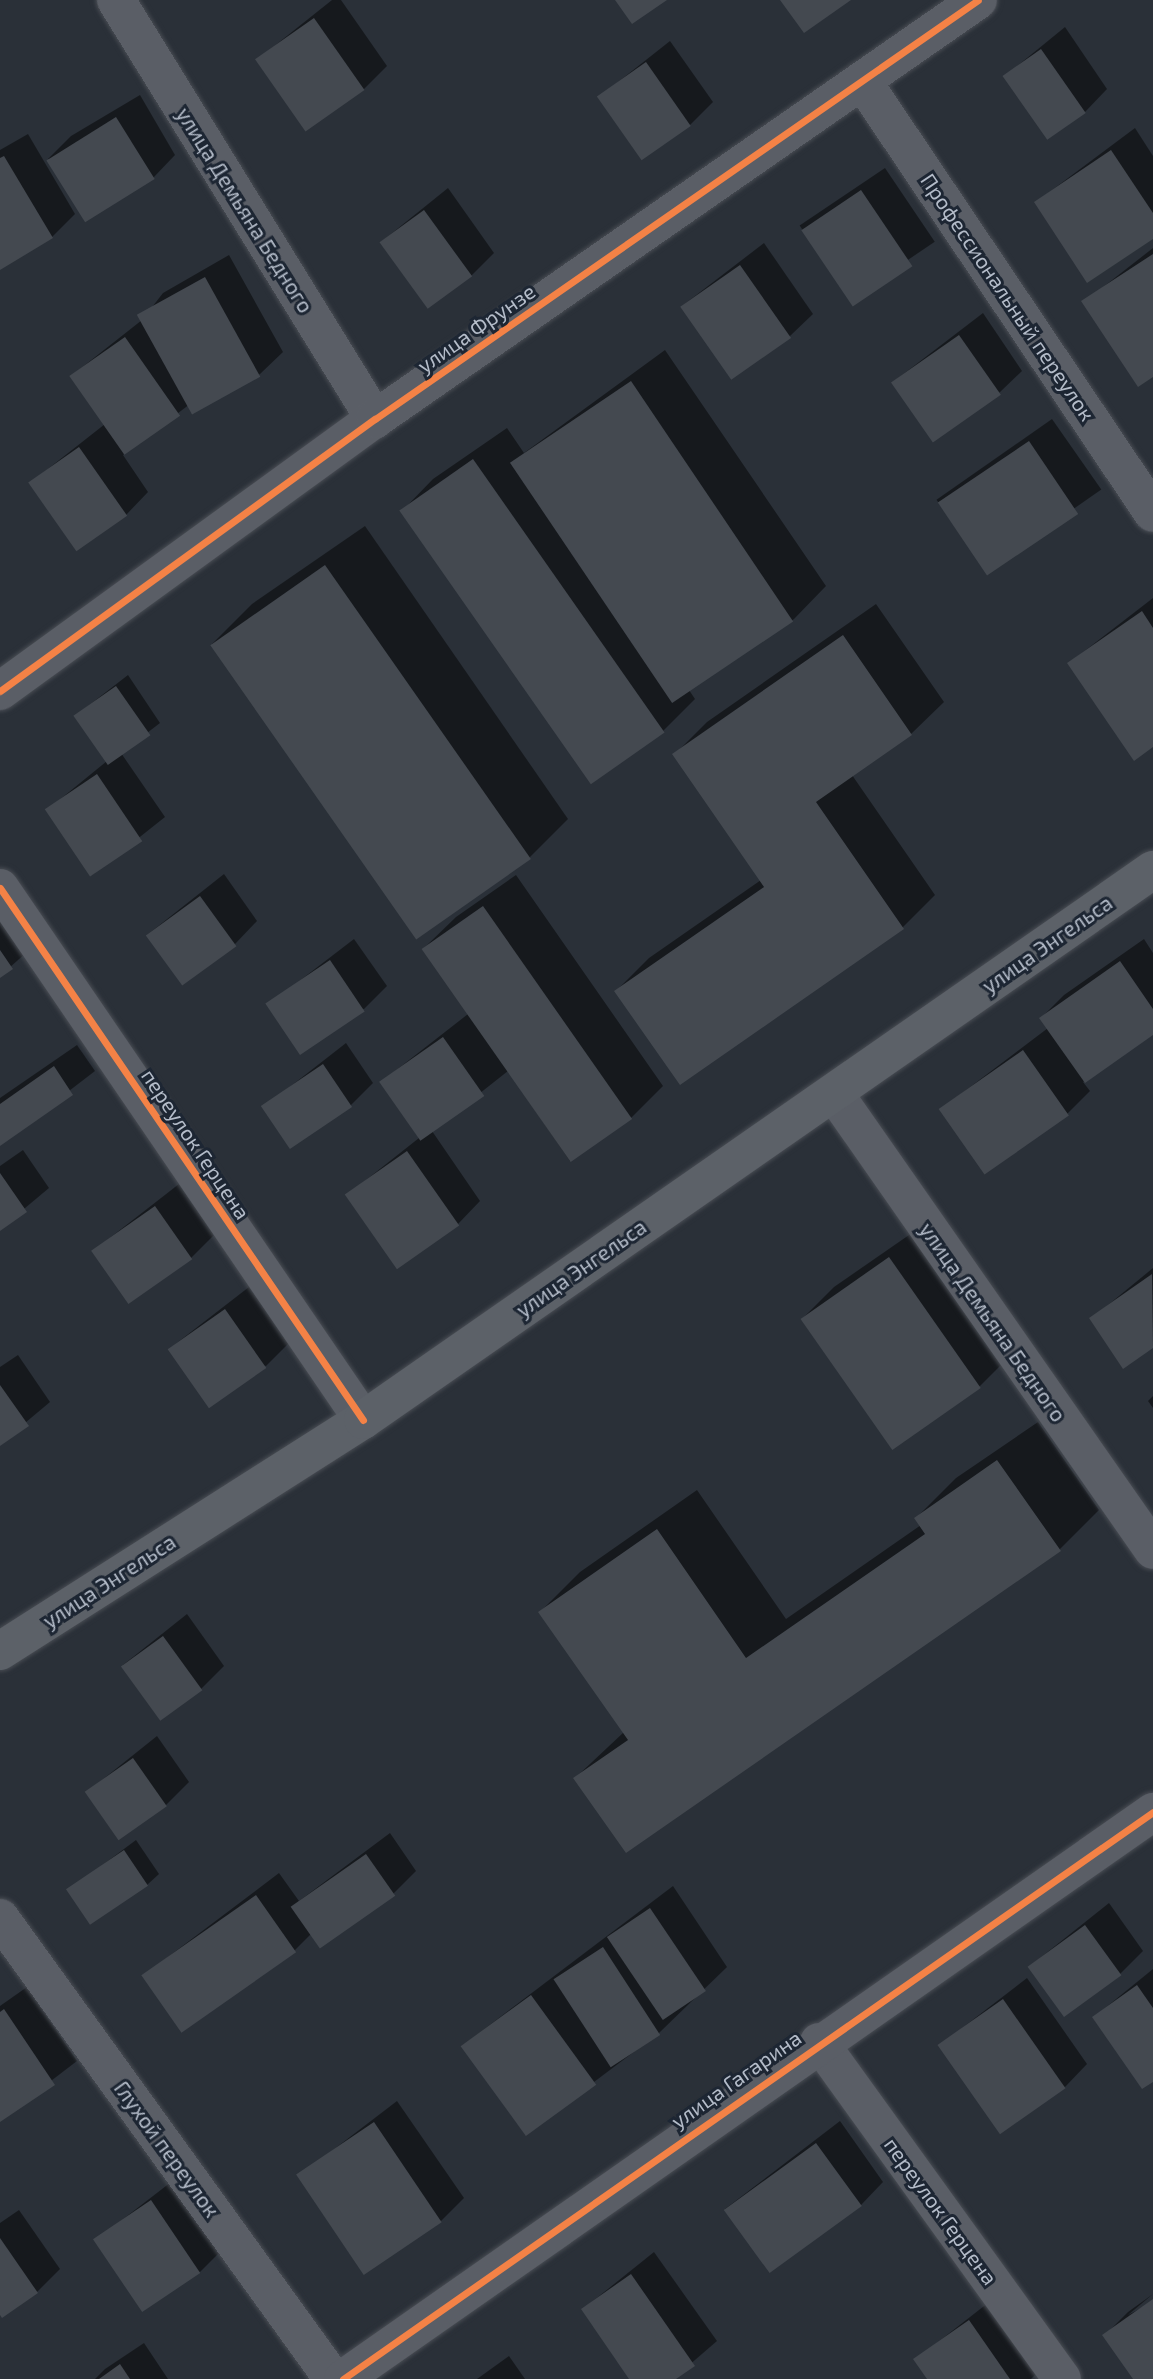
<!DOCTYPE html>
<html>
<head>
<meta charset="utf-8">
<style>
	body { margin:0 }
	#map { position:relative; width:1153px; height:2379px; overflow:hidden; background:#2a3038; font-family:"Exo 2",sans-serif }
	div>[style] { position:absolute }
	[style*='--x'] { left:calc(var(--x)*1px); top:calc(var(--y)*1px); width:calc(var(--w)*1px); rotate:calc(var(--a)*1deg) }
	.shadow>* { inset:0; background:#0007; transform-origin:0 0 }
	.building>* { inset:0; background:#444950; transform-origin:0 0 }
	.roads { filter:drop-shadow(0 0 2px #484c53) drop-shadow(0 0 2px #484c53) }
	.minor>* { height:38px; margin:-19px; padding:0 19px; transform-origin:19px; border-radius:19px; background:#5a5e66 }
	.major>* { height:38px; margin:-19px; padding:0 19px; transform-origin:19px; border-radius:19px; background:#5c6168 }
	.cycleway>* { height:7px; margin:-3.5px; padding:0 3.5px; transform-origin:3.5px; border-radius:3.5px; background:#f48246 }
	span { translate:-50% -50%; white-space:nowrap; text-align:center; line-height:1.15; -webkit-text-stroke:6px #1d2633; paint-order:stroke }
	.street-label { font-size:21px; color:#b4bcc9 }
</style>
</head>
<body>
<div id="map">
	<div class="shadow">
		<div style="clip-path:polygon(332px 0,341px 0,387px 66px,364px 89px,258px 59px)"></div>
		<div style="clip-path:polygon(1065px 27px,1107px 89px,1085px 112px,1005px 76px)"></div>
		<div style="clip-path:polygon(670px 41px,713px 102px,690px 125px,599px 97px)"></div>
		<div style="clip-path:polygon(140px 95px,175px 155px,153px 178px,48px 159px,71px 136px)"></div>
		<div style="clip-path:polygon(1135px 128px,1153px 156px,1153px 237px,1036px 202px)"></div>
		<div style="clip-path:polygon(28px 134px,75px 214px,52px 237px,0 268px,0 150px)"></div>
		<div style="left:885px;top:168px;width:89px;height:103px;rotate:56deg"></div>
		<div style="clip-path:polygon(448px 188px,494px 253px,471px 276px,381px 242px)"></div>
		<div style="clip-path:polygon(764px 243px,813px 314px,790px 336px,682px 306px)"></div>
		<div style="clip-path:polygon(1153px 248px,1153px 374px,1084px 302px)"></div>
		<div style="clip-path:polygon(229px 255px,283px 352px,260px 374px,195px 412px,190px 404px,123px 455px,148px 492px,126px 515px,30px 483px,105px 424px,71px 376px,142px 320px,163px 293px)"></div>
		<div style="clip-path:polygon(983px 313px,1022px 371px,999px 393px,893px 382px)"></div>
		<div style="clip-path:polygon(665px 350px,826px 586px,794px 619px,689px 690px,695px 699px,663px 731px,401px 512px,433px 479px,507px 428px,524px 453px)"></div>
		<div style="left:1052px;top:419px;width:86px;height:141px;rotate:55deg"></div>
		<div style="clip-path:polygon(365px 526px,568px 819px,528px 859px,212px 644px,252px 604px)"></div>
		<div style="clip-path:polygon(1153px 598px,1153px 745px,1069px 663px)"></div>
		<div style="clip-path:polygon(876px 604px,944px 702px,911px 734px,852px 775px,935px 895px,903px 927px,680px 1083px,616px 991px,649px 958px,761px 880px,674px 755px,707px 722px)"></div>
		<div style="clip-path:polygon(128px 675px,160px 723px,121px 753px,165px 817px,92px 875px,47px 810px,107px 761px,75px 716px)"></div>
		<div style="clip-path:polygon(224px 874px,257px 921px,235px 944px,147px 935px)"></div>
		<div style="clip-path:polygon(516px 875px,663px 1086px,630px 1119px,570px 1161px,508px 1071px,432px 1131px,480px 1201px,458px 1224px,347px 1195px,419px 1138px,381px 1082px,468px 1014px,423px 949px,456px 917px)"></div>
		<div style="clip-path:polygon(0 917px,35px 945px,0 976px)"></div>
		<div style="clip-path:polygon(354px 939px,387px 986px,364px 1009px,268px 1005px)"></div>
		<div style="clip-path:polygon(1144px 939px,1153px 953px,1153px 1033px,1083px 1082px,1090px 1091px,1067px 1114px,941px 1109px,1048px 1028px,1041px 1018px,1064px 995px)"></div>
		<div style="clip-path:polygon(346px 1043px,373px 1083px,350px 1106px,264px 1107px)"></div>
		<div style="clip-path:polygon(77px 1045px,95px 1071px,0 1144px,0 1098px)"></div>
		<div style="clip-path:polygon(23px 1150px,49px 1188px,0 1229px,0 1166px)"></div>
		<div style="clip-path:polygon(179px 1184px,214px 1235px,191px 1258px,93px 1251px)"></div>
		<div style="clip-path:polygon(922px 1226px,1011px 1355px,979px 1387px,802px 1319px,834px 1287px)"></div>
		<div style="clip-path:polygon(1153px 1268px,1153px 1346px,1124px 1366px,1091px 1319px)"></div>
		<div style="clip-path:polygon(249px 1287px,289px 1343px,266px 1366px,169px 1349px)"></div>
		<div style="clip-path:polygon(18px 1355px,50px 1402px,0 1444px,0 1367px)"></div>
		<div style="clip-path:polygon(1153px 1396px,1153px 1408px,1148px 1401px)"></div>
		<div style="clip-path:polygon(1038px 1422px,1099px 1510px,1059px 1550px,575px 1778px,624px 1732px,540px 1612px,580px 1572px,697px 1490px,786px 1619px,921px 1525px,916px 1518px,956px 1478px)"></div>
		<div style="clip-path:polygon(187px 1614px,224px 1666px,201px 1689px,123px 1665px)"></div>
		<div style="clip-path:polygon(157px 1736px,189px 1782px,166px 1805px,87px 1792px)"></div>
		<div style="clip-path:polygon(390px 1833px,416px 1871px,393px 1894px,312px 1933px,295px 1950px,144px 1975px,279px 1873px,299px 1901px)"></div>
		<div style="clip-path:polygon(136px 1840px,159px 1874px,147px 1885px,69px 1890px)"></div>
		<div style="clip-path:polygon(673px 1886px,727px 1967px,659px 2033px,525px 2134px,462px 2046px)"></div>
		<div style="clip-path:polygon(1109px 1903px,1143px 1951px,1120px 1974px,1030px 1966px)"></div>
		<div style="clip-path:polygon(1153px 1969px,1153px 2080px,1094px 2017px)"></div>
		<div style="clip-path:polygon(1027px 1978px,1087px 2064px,1065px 2087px,940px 2045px)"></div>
		<div style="clip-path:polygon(27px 1987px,77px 2061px,0 2120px,0 2006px)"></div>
		<div style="clip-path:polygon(397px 2101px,464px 2198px,441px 2221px,299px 2176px)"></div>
		<div style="clip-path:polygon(840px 2121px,883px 2182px,861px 2205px,725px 2209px)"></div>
		<div style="clip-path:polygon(175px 2179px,223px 2249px,200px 2272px,96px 2240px)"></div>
		<div style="clip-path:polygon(19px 2210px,60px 2269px,37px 2292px,0 2312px,0 2223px)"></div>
		<div style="clip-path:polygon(654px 2252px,717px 2341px,673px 2379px,631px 2379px,583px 2309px)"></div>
		<div style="clip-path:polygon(1153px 2294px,1128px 2315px,1153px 2302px,1153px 2379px,1135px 2379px,1105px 2335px,1128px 2312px)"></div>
		<div style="clip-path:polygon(993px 2299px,1041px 2369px,1031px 2379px,929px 2379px,915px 2360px)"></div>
		<div style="clip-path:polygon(144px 2343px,168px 2379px,95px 2379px,105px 2369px)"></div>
		<div style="clip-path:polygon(509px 2356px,525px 2379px,477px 2379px)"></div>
	</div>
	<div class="building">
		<div style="clip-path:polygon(615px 0,667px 0,632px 24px)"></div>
		<div style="clip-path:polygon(780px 0,851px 0,804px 33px)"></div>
		<div style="left:314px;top:18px;width:88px;height:72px;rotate:55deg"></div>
		<div style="left:1041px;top:49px;width:78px;height:47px;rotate:55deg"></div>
		<div style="left:646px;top:62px;width:78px;height:60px;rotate:55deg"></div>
		<div style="left:116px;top:117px;width:73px;height:82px;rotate:58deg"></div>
		<div style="clip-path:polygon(1111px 150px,1153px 213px,1153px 239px,1087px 283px,1034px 202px)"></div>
		<div style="clip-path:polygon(4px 156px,53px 238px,0 270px,0 158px)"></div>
		<div style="left:861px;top:190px;width:92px;height:72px;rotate:56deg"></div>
		<div style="left:424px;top:210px;width:82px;height:55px;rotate:54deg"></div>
		<div style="clip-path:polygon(1153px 254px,1153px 377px,1138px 387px,1081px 301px)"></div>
		<div style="left:740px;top:265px;width:89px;height:73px;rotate:55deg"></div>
		<div style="left:205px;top:277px;width:114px;height:78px;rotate:61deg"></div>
		<div style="left:959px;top:335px;width:73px;height:83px;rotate:55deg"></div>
		<div style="left:125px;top:337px;width:96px;height:68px;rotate:55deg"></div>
		<div style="left:631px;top:381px;width:290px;height:146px;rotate:56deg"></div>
		<div style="left:1029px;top:441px;width:88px;height:110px;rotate:56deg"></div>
		<div style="left:79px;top:447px;width:84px;height:62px;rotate:55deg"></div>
		<div style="left:473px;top:459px;width:334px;height:90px;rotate:55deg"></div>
		<div style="left:325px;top:565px;width:359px;height:140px;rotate:55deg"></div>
		<div style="clip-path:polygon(1142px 611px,1153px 628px,1153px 747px,1134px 761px,1067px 663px)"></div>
		<div style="clip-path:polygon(843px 635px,912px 735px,816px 802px,904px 929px,680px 1085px,614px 991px,764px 887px,672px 754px)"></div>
		<div style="left:116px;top:686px;width:60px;height:52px;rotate:55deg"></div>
		<div style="left:97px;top:774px;width:81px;height:63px;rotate:56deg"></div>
		<div style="left:200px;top:896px;width:62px;height:67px;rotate:54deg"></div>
		<div style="left:483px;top:906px;width:260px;height:75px;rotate:55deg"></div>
		<div style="clip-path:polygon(0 950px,13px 969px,0 978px)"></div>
		<div style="left:330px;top:960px;width:62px;height:78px;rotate:56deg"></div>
		<div style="clip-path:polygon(1120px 961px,1153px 1009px,1153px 1035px,1085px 1083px,1039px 1018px)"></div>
		<div style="left:443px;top:1037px;width:72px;height:78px;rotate:55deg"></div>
		<div style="left:1023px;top:1050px;width:80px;height:103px;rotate:55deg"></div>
		<div style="left:323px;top:1064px;width:52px;height:75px;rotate:56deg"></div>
		<div style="clip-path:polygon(54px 1066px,73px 1095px,0 1146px,0 1104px)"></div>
		<div style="left:407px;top:1151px;width:91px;height:76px;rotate:55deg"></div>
		<div style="clip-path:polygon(0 1173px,27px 1212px,0 1231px)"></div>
		<div style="left:155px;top:1206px;width:65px;height:78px;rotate:55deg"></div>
		<div style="left:889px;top:1257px;width:160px;height:108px;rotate:55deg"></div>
		<div style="clip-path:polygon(1152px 1274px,1153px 1348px,1123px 1369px,1089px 1318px)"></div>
		<div style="left:225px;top:1309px;width:72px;height:70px;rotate:55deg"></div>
		<div style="clip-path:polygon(0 1385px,29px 1426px,0 1446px)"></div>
		<div style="clip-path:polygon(997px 1460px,1061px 1551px,626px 1853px,573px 1778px,628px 1740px,538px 1612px,657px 1529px,746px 1658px,925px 1534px,914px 1518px)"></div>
		<div style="left:163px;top:1636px;width:67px;height:52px;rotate:54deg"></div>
		<div style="left:133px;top:1758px;width:59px;height:59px;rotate:55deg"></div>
		<div style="left:124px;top:1850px;width:43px;height:70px;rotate:56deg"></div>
		<div style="left:366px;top:1854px;width:51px;height:92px;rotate:55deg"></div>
		<div style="left:256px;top:1895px;width:70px;height:140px;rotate:55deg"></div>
		<div style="left:650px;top:1908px;width:100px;height:52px;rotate:56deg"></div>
		<div style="left:1085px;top:1925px;width:62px;height:71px;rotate:54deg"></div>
		<div style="left:603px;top:1947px;width:105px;height:59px;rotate:57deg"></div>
		<div style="clip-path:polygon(1137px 1985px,1153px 2008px,1153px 2082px,1142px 2089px,1092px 2017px)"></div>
		<div style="left:531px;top:1995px;width:111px;height:87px;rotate:54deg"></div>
		<div style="left:1003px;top:1999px;width:109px;height:80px;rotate:55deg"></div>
		<div style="clip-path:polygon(4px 2009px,55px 2085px,0 2122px,0 2012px)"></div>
		<div style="left:374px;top:2122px;width:121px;height:94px;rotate:56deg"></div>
		<div style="left:816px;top:2143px;width:78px;height:114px;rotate:54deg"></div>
		<div style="left:151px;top:2200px;width:88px;height:70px;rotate:56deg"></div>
		<div style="clip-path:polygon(0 2238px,38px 2293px,2px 2318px,0 2315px)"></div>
		<div style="clip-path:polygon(631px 2274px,695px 2366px,676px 2379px,629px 2379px,581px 2309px)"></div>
		<div style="clip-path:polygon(1153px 2299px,1153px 2379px,1133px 2379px,1102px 2335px)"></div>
		<div style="clip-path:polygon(969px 2320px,1010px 2379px,927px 2379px,913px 2359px)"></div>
		<div style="clip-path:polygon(120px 2364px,130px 2379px,99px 2379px)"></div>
	</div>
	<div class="roads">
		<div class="minor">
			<div style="--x:116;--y:0;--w:493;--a:58.3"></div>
			<div style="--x:863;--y:82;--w:519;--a:56.07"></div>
			<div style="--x:0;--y:691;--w:463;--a:-36"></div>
			<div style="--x:375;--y:419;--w:734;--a:-34.79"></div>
			<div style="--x:0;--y:888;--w:644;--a:55.69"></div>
			<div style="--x:834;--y:1093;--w:557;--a:55.08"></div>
			<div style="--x:0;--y:1918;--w:569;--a:54.16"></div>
			<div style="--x:819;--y:2042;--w:415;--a:54.2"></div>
			<div style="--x:343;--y:2379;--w:989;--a:-34.99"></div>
		</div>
		<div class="major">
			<div style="--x:0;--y:1651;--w:430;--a:-32.5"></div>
			<div style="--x:363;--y:1420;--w:963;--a:-34.85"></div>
		</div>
	</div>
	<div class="cycleway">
		<div style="--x:0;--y:691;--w:463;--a:-36"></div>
		<div style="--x:375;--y:419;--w:734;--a:-34.79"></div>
		<div style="--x:0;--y:888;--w:644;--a:55.69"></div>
		<div style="--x:343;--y:2379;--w:989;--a:-34.99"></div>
	</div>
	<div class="street-label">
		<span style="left:245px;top:210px;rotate:58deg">улица Демьяна Бедного</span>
		<span style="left:1008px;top:297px;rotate:56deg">Профессиональный переулок</span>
		<span style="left:476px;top:328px;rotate:-35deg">улица Фрунзе</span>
		<span style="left:1047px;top:944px;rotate:-35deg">улица Энгельса</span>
		<span style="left:196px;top:1144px;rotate:56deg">переулок Герцена</span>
		<span style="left:581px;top:1268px;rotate:-35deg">улица Энгельса</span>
		<span style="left:993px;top:1322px;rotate:55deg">улица Демьяна Бедного</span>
		<span style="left:109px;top:1581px;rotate:-33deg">улица Энгельса</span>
		<span style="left:736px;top:2079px;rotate:-35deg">улица Гагарина</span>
		<span style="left:167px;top:2149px;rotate:54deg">Глухой переулок</span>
		<span style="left:941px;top:2211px;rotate:54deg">переулок Герцена</span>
	</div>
</div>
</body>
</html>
